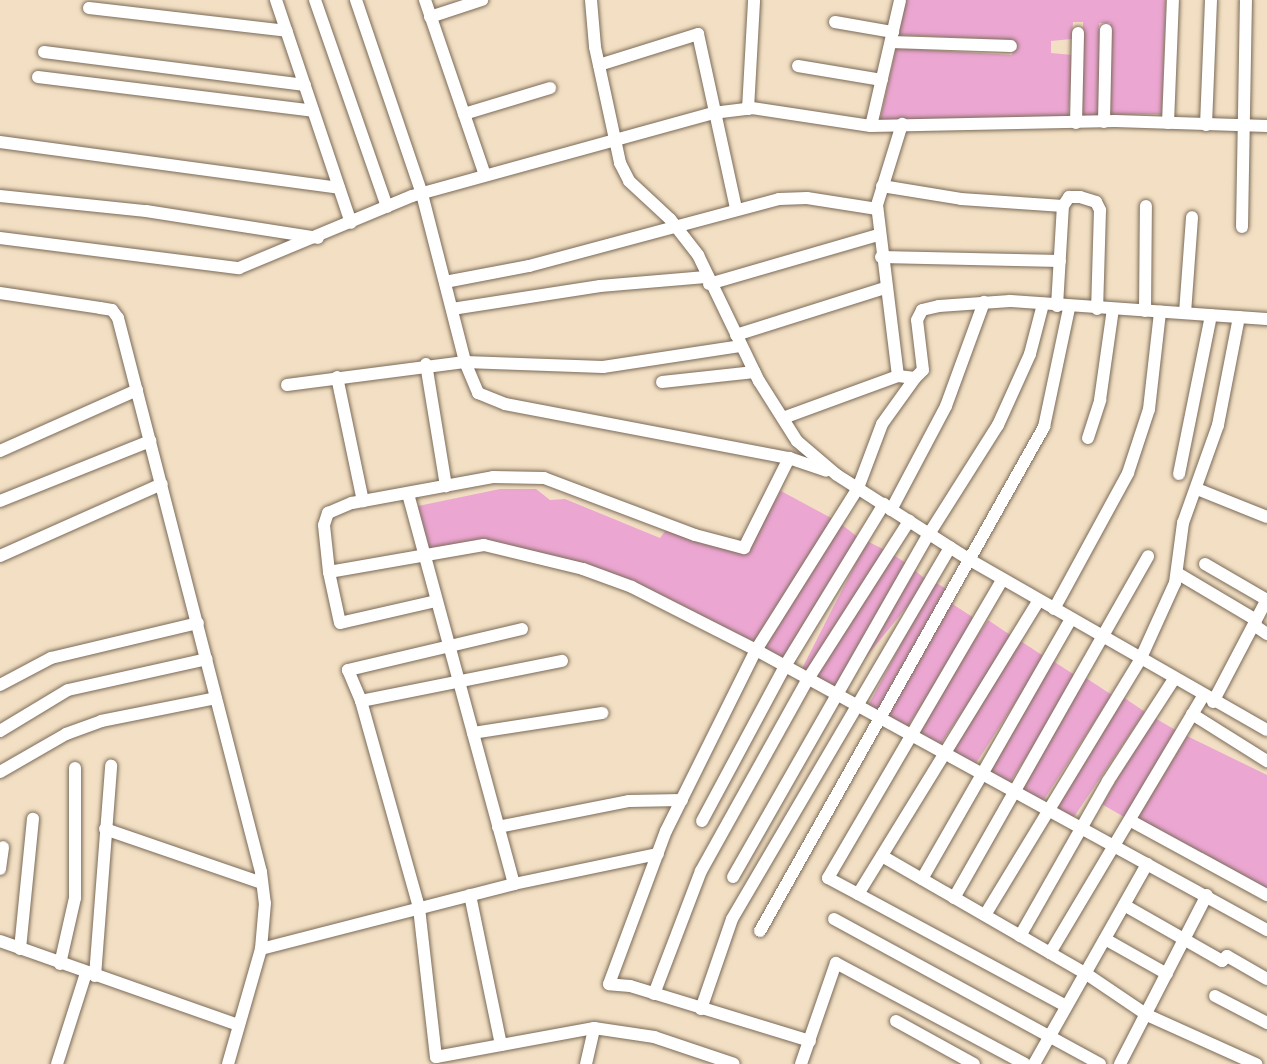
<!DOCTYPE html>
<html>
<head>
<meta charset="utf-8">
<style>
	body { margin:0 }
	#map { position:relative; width:1267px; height:1064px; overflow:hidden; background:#f3e0c4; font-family:"Indie Flower",sans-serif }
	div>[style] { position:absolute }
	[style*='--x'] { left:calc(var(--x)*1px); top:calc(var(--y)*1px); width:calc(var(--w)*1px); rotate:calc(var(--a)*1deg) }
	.building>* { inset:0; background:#eca6d2; transform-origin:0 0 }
	.roads { filter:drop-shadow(0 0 2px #7b6a58) drop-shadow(0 0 2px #7b6a58) }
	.minor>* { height:12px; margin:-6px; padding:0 6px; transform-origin:6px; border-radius:6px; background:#fff }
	span { translate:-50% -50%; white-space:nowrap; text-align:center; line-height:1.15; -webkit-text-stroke:5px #fdfcf7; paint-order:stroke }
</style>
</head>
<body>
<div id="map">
	<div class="building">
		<div style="clip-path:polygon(904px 0,1166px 0,1162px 114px,1110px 115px,1110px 23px,1099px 23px,1100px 116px,1081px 117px,1083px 22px,1073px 22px,1072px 39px,1051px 41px,1051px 53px,1073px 55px,1068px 117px,880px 120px,896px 48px,1012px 55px,1014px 40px,897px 35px)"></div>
		<div style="clip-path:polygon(500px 489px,536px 489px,550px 500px,565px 499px,660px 538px,666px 530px,744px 554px,781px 491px,833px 519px,753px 644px,661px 599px,488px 542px,426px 552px,418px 506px)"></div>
		<div style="clip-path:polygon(841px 524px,859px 538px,784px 663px,761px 648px)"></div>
		<div style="left:867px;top:541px;width:20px;height:147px;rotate:27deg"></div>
		<div style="clip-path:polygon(892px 554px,906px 563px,835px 690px,816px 678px)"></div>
		<div style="left:913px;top:569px;width:19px;height:143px;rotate:39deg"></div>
		<div style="left:934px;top:582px;width:17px;height:140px;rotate:28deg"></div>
		<div style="left:951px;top:603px;width:31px;height:131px;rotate:33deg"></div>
		<div style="left:988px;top:620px;width:30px;height:132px;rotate:34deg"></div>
		<div style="left:1019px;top:640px;width:31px;height:132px;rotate:33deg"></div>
		<div style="left:1053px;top:661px;width:30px;height:131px;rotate:33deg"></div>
		<div style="left:1086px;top:678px;width:31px;height:132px;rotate:33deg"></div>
		<div style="left:1120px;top:695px;width:30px;height:133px;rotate:34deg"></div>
		<div style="left:1153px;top:717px;width:28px;height:101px;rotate:30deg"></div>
		<div style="clip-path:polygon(1187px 736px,1267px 775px,1267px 892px,1137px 819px)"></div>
	</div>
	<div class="roads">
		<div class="minor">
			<div style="--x:276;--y:0;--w:235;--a:71.4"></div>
			<div style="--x:315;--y:0;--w:219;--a:70.8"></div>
			<div style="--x:356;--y:0;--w:205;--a:71.2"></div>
			<div style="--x:422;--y:194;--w:173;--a:75.6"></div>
			<div style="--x:465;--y:362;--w:34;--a:67"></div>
			<div style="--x:478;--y:393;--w:29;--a:22"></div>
			<div style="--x:505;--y:404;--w:289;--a:10.8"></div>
			<div style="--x:789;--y:458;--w:39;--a:19"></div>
			<div style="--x:425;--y:0;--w:185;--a:71.1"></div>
			<div style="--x:591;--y:0;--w:47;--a:85.1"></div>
			<div style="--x:595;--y:47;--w:119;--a:77.8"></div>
			<div style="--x:620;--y:163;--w:20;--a:63"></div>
			<div style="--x:629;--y:181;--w:56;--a:42.8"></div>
			<div style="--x:670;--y:219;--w:46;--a:52.1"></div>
			<div style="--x:698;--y:255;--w:140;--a:64.2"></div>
			<div style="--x:759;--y:381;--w:71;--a:57.7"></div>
			<div style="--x:797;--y:441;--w:52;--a:40.4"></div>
			<div style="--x:837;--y:475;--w:158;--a:32.6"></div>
			<div style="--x:970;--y:560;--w:342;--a:29.8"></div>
			<div style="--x:89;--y:8;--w:199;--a:6.6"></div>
			<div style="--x:430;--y:17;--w:55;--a:-18.1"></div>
			<div style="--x:835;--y:22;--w:59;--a:9.8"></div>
			<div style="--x:891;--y:42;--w:120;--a:1.9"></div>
			<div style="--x:44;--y:52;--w:263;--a:7.2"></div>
			<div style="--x:599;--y:65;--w:104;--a:-17.4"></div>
			<div style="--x:698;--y:34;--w:178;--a:77.7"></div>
			<div style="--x:798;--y:66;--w:85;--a:9.5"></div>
			<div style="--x:38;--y:77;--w:277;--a:7"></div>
			<div style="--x:748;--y:109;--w:109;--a:-86.8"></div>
			<div style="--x:464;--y:114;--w:90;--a:-16.8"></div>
			<div style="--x:1104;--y:122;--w:92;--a:-88.8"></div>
			<div style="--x:1076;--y:123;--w:90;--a:-88.7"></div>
			<div style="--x:1168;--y:123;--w:123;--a:-87.7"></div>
			<div style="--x:1206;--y:125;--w:125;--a:-87.7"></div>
			<div style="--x:871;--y:126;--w:129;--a:-77"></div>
			<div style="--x:0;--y:142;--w:342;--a:7.7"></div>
			<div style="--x:882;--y:186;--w:80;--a:9.3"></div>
			<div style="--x:961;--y:199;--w:102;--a:3.9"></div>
			<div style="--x:0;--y:196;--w:147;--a:5.9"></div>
			<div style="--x:146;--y:211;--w:174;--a:8.9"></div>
			<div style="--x:1242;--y:227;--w:227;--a:-89"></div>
			<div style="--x:0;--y:238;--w:241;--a:7.2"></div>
			<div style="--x:239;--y:268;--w:187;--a:-22.6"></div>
			<div style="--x:412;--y:196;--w:312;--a:-15.4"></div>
			<div style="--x:713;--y:113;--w:39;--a:-7"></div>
			<div style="--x:752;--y:108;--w:120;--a:8.6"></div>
			<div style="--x:871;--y:126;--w:244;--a:-1.2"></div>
			<div style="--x:1115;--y:121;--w:152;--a:1.9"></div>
			<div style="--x:881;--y:257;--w:179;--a:1.3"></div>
			<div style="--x:445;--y:282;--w:86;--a:-10.8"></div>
			<div style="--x:529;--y:266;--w:259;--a:-15"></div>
			<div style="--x:779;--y:199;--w:28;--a:-2"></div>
			<div style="--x:807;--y:198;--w:71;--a:8.9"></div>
			<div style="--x:709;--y:284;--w:176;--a:-16.2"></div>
			<div style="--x:0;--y:293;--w:101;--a:8.5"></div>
			<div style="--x:100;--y:308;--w:12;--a:9"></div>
			<div style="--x:112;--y:310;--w:10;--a:53"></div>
			<div style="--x:118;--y:318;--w:572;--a:75.53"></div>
			<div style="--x:261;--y:872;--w:31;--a:83"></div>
			<div style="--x:265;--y:903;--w:46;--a:95"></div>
			<div style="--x:1057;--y:306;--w:100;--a:-86.6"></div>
			<div style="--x:1063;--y:206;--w:11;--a:-56"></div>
			<div style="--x:1069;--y:197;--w:11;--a:0"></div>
			<div style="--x:1080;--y:197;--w:17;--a:17"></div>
			<div style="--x:1096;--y:202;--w:9;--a:63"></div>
			<div style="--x:1100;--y:210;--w:99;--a:91.7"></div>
			<div style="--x:452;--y:309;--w:150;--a:-8.8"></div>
			<div style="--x:600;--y:286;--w:106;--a:-4.9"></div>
			<div style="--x:1145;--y:311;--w:105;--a:-89.5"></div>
			<div style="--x:1185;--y:313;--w:96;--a:-85.8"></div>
			<div style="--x:736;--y:335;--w:156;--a:-17.5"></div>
			<div style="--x:426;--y:364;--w:124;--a:80.7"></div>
			<div style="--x:898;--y:376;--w:172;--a:-97"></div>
			<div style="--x:877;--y:205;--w:85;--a:-72.8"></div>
			<div style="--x:337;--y:377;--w:127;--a:78.2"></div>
			<div style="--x:662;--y:382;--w:93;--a:-6.2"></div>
			<div style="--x:287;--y:385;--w:179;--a:-7.4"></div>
			<div style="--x:465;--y:362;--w:138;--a:2.1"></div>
			<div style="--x:603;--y:367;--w:140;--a:-8.7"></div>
			<div style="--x:783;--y:418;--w:122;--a:-20.1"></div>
			<div style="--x:898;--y:376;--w:17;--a:7"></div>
			<div style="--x:915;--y:378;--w:11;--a:-45"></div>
			<div style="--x:923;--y:370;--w:50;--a:-96.8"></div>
			<div style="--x:917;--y:320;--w:11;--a:-63"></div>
			<div style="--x:922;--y:310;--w:17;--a:-13"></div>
			<div style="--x:939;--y:306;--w:71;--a:-4"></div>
			<div style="--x:1010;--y:301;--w:258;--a:4"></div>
			<div style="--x:1088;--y:438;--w:40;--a:-72"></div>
			<div style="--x:1100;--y:400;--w:92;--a:-81.9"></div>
			<div style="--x:0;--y:451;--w:150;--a:-24"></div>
			<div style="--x:1179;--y:474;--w:162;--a:-78.6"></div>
			<div style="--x:1197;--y:489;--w:75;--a:21.8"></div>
			<div style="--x:0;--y:501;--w:162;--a:-21.8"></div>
			<div style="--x:891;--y:510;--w:118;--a:-62.1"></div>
			<div style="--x:946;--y:406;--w:111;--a:-69.9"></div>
			<div style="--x:0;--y:556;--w:177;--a:-24"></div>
			<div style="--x:1205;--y:564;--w:72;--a:30.1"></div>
			<div style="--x:329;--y:572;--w:47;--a:-96.1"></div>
			<div style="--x:324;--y:525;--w:13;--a:-72"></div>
			<div style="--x:328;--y:513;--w:26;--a:-23"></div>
			<div style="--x:352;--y:503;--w:143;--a:-10.4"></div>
			<div style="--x:493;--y:477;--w:51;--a:1.1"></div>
			<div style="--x:544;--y:478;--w:161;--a:20.7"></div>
			<div style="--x:695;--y:535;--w:51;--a:14.9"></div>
			<div style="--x:744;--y:548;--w:101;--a:-63.4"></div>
			<div style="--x:1177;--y:573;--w:92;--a:30.7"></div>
			<div style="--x:1039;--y:600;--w:345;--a:121.6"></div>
			<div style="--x:858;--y:894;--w:236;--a:28.3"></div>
			<div style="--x:436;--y:601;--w:98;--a:167.1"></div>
			<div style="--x:340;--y:623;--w:52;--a:-102.2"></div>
			<div style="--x:329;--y:572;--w:157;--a:-9.9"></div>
			<div style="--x:484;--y:545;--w:102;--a:13.6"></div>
			<div style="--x:583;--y:569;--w:52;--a:20.2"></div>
			<div style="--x:632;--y:587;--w:139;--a:26.9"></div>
			<div style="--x:756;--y:650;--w:583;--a:28.72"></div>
			<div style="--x:1054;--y:609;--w:155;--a:-61.4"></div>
			<div style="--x:1128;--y:473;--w:67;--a:-71.8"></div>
			<div style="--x:1149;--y:409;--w:98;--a:-83.5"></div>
			<div style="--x:1254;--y:625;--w:16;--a:35"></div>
			<div style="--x:522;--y:629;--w:179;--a:166.7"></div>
			<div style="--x:348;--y:670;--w:34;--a:67"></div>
			<div style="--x:361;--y:701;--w:215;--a:74.3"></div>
			<div style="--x:419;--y:908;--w:150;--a:83.5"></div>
			<div style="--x:436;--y:1057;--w:161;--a:-10.4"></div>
			<div style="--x:594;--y:1028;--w:61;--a:8.5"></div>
			<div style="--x:654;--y:1037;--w:84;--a:18.6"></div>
			<div style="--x:0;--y:685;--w:58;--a:-27.9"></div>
			<div style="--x:51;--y:658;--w:151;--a:-13.4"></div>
			<div style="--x:361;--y:701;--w:205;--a:-11.3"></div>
			<div style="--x:1213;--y:702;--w:116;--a:-62.3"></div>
			<div style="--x:1192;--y:714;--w:89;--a:32.1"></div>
			<div style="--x:0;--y:731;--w:79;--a:-31.1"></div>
			<div style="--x:68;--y:690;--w:142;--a:-12.6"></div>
			<div style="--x:473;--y:733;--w:131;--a:-8.8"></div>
			<div style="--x:0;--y:772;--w:76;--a:-29.9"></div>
			<div style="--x:66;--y:734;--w:37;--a:-20"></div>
			<div style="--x:101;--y:721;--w:117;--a:-11.3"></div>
			<div style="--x:702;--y:821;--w:176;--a:-61.8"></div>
			<div style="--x:785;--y:666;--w:190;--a:-58.6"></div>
			<div style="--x:1131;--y:821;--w:155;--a:28.6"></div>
			<div style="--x:498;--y:827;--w:134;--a:-11.2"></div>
			<div style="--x:629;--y:801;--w:53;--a:-1.1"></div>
			<div style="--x:105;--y:829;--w:166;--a:19"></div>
			<div style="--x:882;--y:856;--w:234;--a:30"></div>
			<div style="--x:1085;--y:973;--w:75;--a:34.1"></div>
			<div style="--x:1147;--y:1015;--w:120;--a:24.2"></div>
			<div style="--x:0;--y:869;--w:22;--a:-82"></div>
			<div style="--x:733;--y:877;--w:395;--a:-60.3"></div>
			<div style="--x:929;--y:534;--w:129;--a:-57.7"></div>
			<div style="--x:998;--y:425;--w:78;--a:-65.7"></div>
			<div style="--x:1030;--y:354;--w:52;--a:-75.4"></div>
			<div style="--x:922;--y:879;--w:300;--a:-60.2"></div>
			<div style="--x:514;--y:884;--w:147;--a:-11.8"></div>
			<div style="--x:858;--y:894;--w:34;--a:-152"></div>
			<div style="--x:828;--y:878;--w:346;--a:-59.7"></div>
			<div style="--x:470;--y:895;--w:153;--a:78.3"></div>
			<div style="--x:954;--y:898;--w:393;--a:-60.4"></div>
			<div style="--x:1124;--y:905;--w:113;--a:29.7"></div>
			<div style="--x:1222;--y:961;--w:7;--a:-45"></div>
			<div style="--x:1227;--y:956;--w:46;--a:29.9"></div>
			<div style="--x:985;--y:915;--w:298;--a:-58.7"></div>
			<div style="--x:1140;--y:660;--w:85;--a:-65.6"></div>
			<div style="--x:1175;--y:583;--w:61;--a:-82.4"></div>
			<div style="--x:1183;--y:523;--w:104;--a:-70.3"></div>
			<div style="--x:1218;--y:425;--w:110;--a:-79"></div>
			<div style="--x:834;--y:919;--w:303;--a:28.6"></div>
			<div style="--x:760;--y:931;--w:579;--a:-60.6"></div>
			<div style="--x:1044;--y:427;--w:122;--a:-78.1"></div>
			<div style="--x:1020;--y:936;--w:178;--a:-60.4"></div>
			<div style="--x:1108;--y:781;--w:121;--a:-57.1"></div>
			<div style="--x:1105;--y:939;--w:71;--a:29.4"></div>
			<div style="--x:0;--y:941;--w:253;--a:19.4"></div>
			<div style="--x:20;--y:949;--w:131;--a:-84.3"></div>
			<div style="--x:1050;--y:953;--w:299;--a:-59.2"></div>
			<div style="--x:60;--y:964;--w:68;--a:-77.2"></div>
			<div style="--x:75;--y:898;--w:130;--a:-90"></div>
			<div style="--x:95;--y:976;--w:211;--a:-85.6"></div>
			<div style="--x:654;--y:994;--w:132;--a:-69.1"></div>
			<div style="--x:701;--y:871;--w:220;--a:-60.9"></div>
			<div style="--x:808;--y:679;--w:188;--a:-57.4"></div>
			<div style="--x:1215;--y:996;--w:59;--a:27.4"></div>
			<div style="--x:701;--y:1009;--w:95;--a:-71"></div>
			<div style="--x:732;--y:919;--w:431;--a:-59.6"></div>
			<div style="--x:896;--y:1021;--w:89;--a:28.9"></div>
			<div style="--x:810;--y:1041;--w:188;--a:-163"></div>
			<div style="--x:630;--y:986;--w:21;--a:-175"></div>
			<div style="--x:609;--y:984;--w:163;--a:-69.6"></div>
			<div style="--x:666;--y:831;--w:202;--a:-63.6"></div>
			<div style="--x:756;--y:650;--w:191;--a:-57.8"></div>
			<div style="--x:858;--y:488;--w:68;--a:-69.4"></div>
			<div style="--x:882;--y:424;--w:57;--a:-54.3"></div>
			<div style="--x:57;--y:1064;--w:96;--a:-72.3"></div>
			<div style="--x:228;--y:1064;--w:120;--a:-74"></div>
			<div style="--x:261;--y:949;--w:261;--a:-14.4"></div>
			<div style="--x:514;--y:884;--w:405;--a:-105.2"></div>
			<div style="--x:586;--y:1064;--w:37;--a:-77"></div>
			<div style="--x:801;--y:1064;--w:107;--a:-70.9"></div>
			<div style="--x:836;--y:963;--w:214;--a:28.1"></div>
			<div style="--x:1034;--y:1064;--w:230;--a:-60.5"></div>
			<div style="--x:1120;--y:1064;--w:190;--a:-62.8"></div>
		</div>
	</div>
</div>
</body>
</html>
